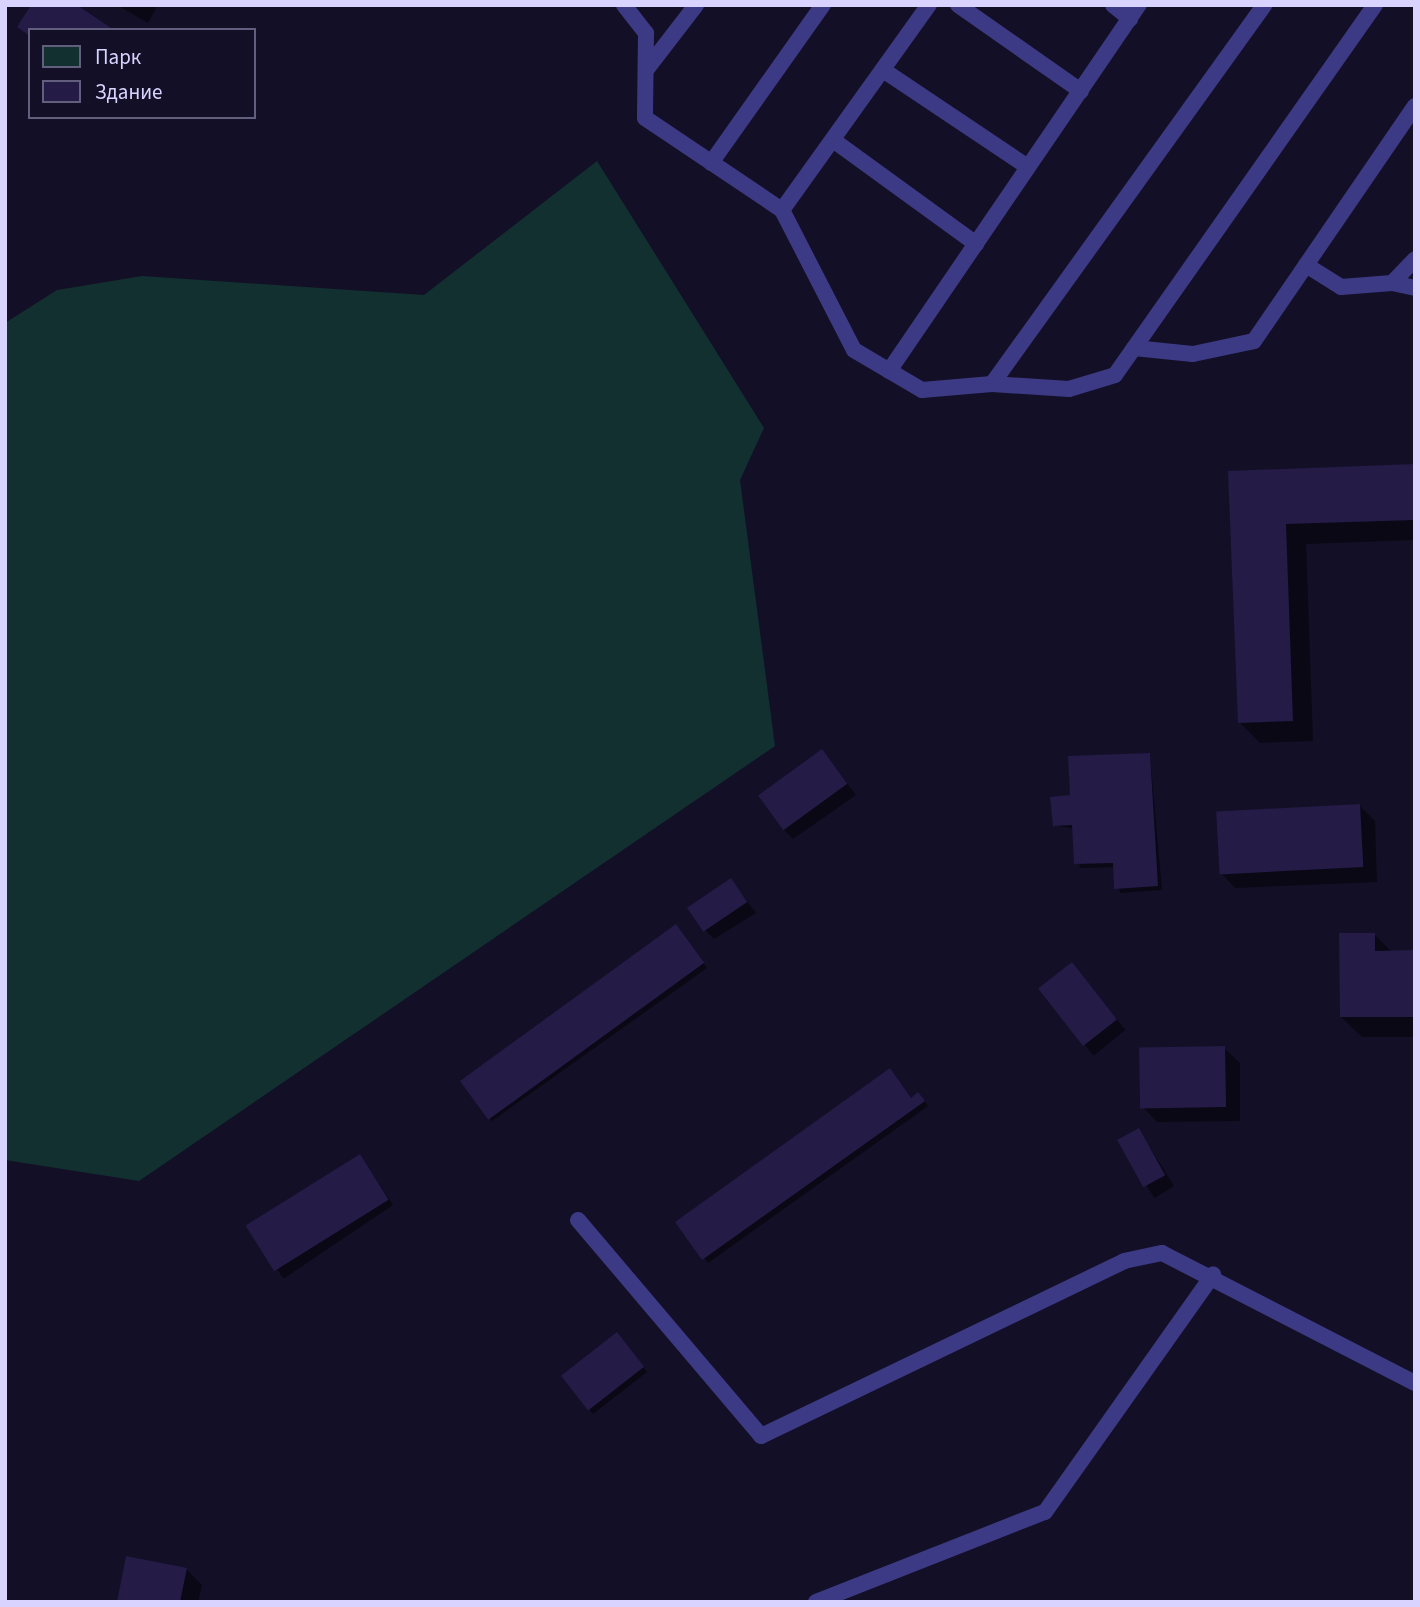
<!DOCTYPE html>
<html>
<head>
<meta charset="utf-8">
<style>
	body { margin:0 }
	#map { position:relative; width:1420px; height:1607px; overflow:hidden; background:#130f26; font-family:"Source Sans 3",sans-serif }
	div>[style] { position:absolute }
	[style*='--x'] { left:calc(var(--x)*1px); top:calc(var(--y)*1px); width:calc(var(--w)*1px); rotate:calc(var(--a)*1deg) }
	.green>* { inset:0; background:#12302f }
	.shadow>* { inset:0; background:#0007; transform-origin:0 0 }
	.building>* { inset:0; background:#241b47; transform-origin:0 0 }
	.lane>* { height:16px; margin:-8px; padding:0 8px; transform-origin:8px; border-radius:8px; background:#3d3a85 }
	span { translate:-50% -50%; white-space:nowrap; text-align:center; line-height:1.15; -webkit-text-stroke:5px #130f26; paint-order:stroke }
	.frame { position:absolute; inset:0; border:7px solid #d9d4ff; pointer-events:none }
	.legend { position:absolute; left:28px; top:28px; width:228px; height:91px; box-sizing:border-box; background:#130f26; border:2px solid #625e7d; margin:0; padding:9px 12px; list-style:none; font-size:21px; color:#d9d4ff }
	.legend li { display:flex; align-items:center; gap:14px; height:35px }
	.legend b { width:35px; border:2px solid #625e7d }
</style>
</head>
<body>
<div id="map">
	<div class="green">
		<div style="clip-path:polygon(597px 161px,764px 428px,740px 480px,775px 746px,139px 1181px,5px 1160px,5px 323px,57px 290px,142px 276px,424px 295px)"></div>
	</div>
	<div class="shadow">
		<div style="clip-path:polygon(117px 5px,158px 5px,148px 23px)"></div>
		<div style="clip-path:polygon(1415px 466px,1415px 540px,1306px 544px,1313px 741px,1260px 743px,1239px 722px,1230px 473px)"></div>
		<div style="clip-path:polygon(822px 751px,856px 795px,793px 839px,783px 829px)"></div>
		<div style="clip-path:polygon(1150px 755px,1162px 890px,1120px 893px,1115px 867px,1080px 868px,1074px 829px,1054px 825px)"></div>
		<div style="clip-path:polygon(1359px 805px,1375px 821px,1377px 882px,1235px 888px,1220px 872px)"></div>
		<div style="clip-path:polygon(731px 880px,756px 913px,714px 939px,704px 929px)"></div>
		<div style="clip-path:polygon(680px 930px,707px 968px,492px 1121px,487px 1116px)"></div>
		<div style="clip-path:polygon(1374px 934px,1392px 952px,1415px 952px,1415px 1037px,1362px 1037px,1341px 1017px)"></div>
		<div style="left:1072px;top:964px;width:85px;height:41px;rotate:51deg"></div>
		<div style="clip-path:polygon(1224px 1048px,1240px 1063px,1240px 1121px,1157px 1122px,1142px 1106px)"></div>
		<div style="clip-path:polygon(923px 1099px,928px 1106px,708px 1263px,704px 1258px)"></div>
		<div style="left:1139px;top:1130px;width:66px;height:23px;rotate:58deg"></div>
		<div style="left:360px;top:1156px;width:59px;height:132px;rotate:56deg"></div>
		<div style="clip-path:polygon(621px 1339px,647px 1372px,593px 1414px,563px 1376px)"></div>
		<div style="clip-path:polygon(186px 1569px,202px 1585px,198px 1602px,118px 1602px)"></div>
	</div>
	<div class="building">
		<div style="clip-path:polygon(31px 5px,77px 5px,114px 30px,30px 30px,30px 36px,17px 27px)"></div>
		<div style="clip-path:polygon(1415px 464px,1415px 520px,1286px 524px,1293px 721px,1238px 723px,1228px 471px)"></div>
		<div style="left:822px;top:749px;width:43px;height:79px;rotate:54deg"></div>
		<div style="clip-path:polygon(1150px 753px,1158px 886px,1114px 889px,1113px 863px,1074px 864px,1072px 825px,1053px 826px,1050px 797px,1070px 795px,1068px 756px)"></div>
		<div style="left:1360px;top:804px;width:63px;height:144px;rotate:87deg"></div>
		<div style="left:731px;top:878px;width:29px;height:53px;rotate:56deg"></div>
		<div style="left:676px;top:924px;width:48px;height:267px;rotate:54deg"></div>
		<div style="clip-path:polygon(1339px 933px,1375px 933px,1375px 951px,1415px 950px,1415px 1017px,1340px 1017px)"></div>
		<div style="left:1072px;top:962px;width:73px;height:43px;rotate:52deg"></div>
		<div style="left:1225px;top:1046px;width:61px;height:86px;rotate:89deg"></div>
		<div style="clip-path:polygon(890px 1068px,911px 1098px,918px 1092px,925px 1101px,702px 1260px,675px 1222px)"></div>
		<div style="left:1139px;top:1128px;width:54px;height:25px;rotate:61deg"></div>
		<div style="left:360px;top:1154px;width:54px;height:135px;rotate:58deg"></div>
		<div style="left:617px;top:1332px;width:44px;height:71px;rotate:52deg"></div>
		<div style="clip-path:polygon(126px 1556px,187px 1568px,180px 1602px,117px 1602px)"></div>
	</div>
	<div class="lane">
		<div style="--x:624;--y:5;--w:36;--a:52"></div>
		<div style="--x:646;--y:33;--w:85;--a:90.7"></div>
		<div style="--x:645;--y:118;--w:165;--a:33.9"></div>
		<div style="--x:782;--y:210;--w:157;--a:62.8"></div>
		<div style="--x:854;--y:350;--w:79;--a:30.5"></div>
		<div style="--x:922;--y:390;--w:70;--a:-4.9"></div>
		<div style="--x:992;--y:384;--w:77;--a:3.7"></div>
		<div style="--x:1069;--y:389;--w:48;--a:-16.9"></div>
		<div style="--x:1115;--y:375;--w:452;--a:-54.9"></div>
		<div style="--x:958;--y:5;--w:150;--a:35"></div>
		<div style="--x:1113;--y:5;--w:22;--a:39"></div>
		<div style="--x:646;--y:70;--w:82;--a:-52.4"></div>
		<div style="--x:883;--y:70;--w:174;--a:33.8"></div>
		<div style="--x:833;--y:140;--w:177;--a:36"></div>
		<div style="--x:711;--y:163;--w:194;--a:-54.7"></div>
		<div style="--x:782;--y:210;--w:252;--a:-54.4"></div>
		<div style="--x:1306;--y:265;--w:41;--a:32.2"></div>
		<div style="--x:1341;--y:287;--w:51;--a:-4.5"></div>
		<div style="--x:1392;--y:283;--w:33;--a:-46"></div>
		<div style="--x:1392;--y:283;--w:24;--a:12"></div>
		<div style="--x:1134;--y:348;--w:59;--a:5.8"></div>
		<div style="--x:1193;--y:354;--w:62;--a:-12"></div>
		<div style="--x:1254;--y:341;--w:285;--a:-55.6"></div>
		<div style="--x:889;--y:371;--w:443;--a:-55.7"></div>
		<div style="--x:992;--y:384;--w:467;--a:-54.3"></div>
		<div style="--x:578;--y:1220;--w:283;--a:49.7"></div>
		<div style="--x:761;--y:1436;--w:403;--a:-25.7"></div>
		<div style="--x:1124;--y:1261;--w:39;--a:-12"></div>
		<div style="--x:1162;--y:1253;--w:284;--a:27.2"></div>
		<div style="--x:816;--y:1602;--w:246;--a:-21.5"></div>
		<div style="--x:1045;--y:1512;--w:291;--a:-54.7"></div>
	</div>
	<div class="frame"></div>
	<ul class="legend">
	<li><b style="height:19px;background:#12302f"></b>Парк</li>
	<li><b style="height:19px;background:#241b47"></b>Здание</li>
	</ul>
</div>
</body>
</html>
